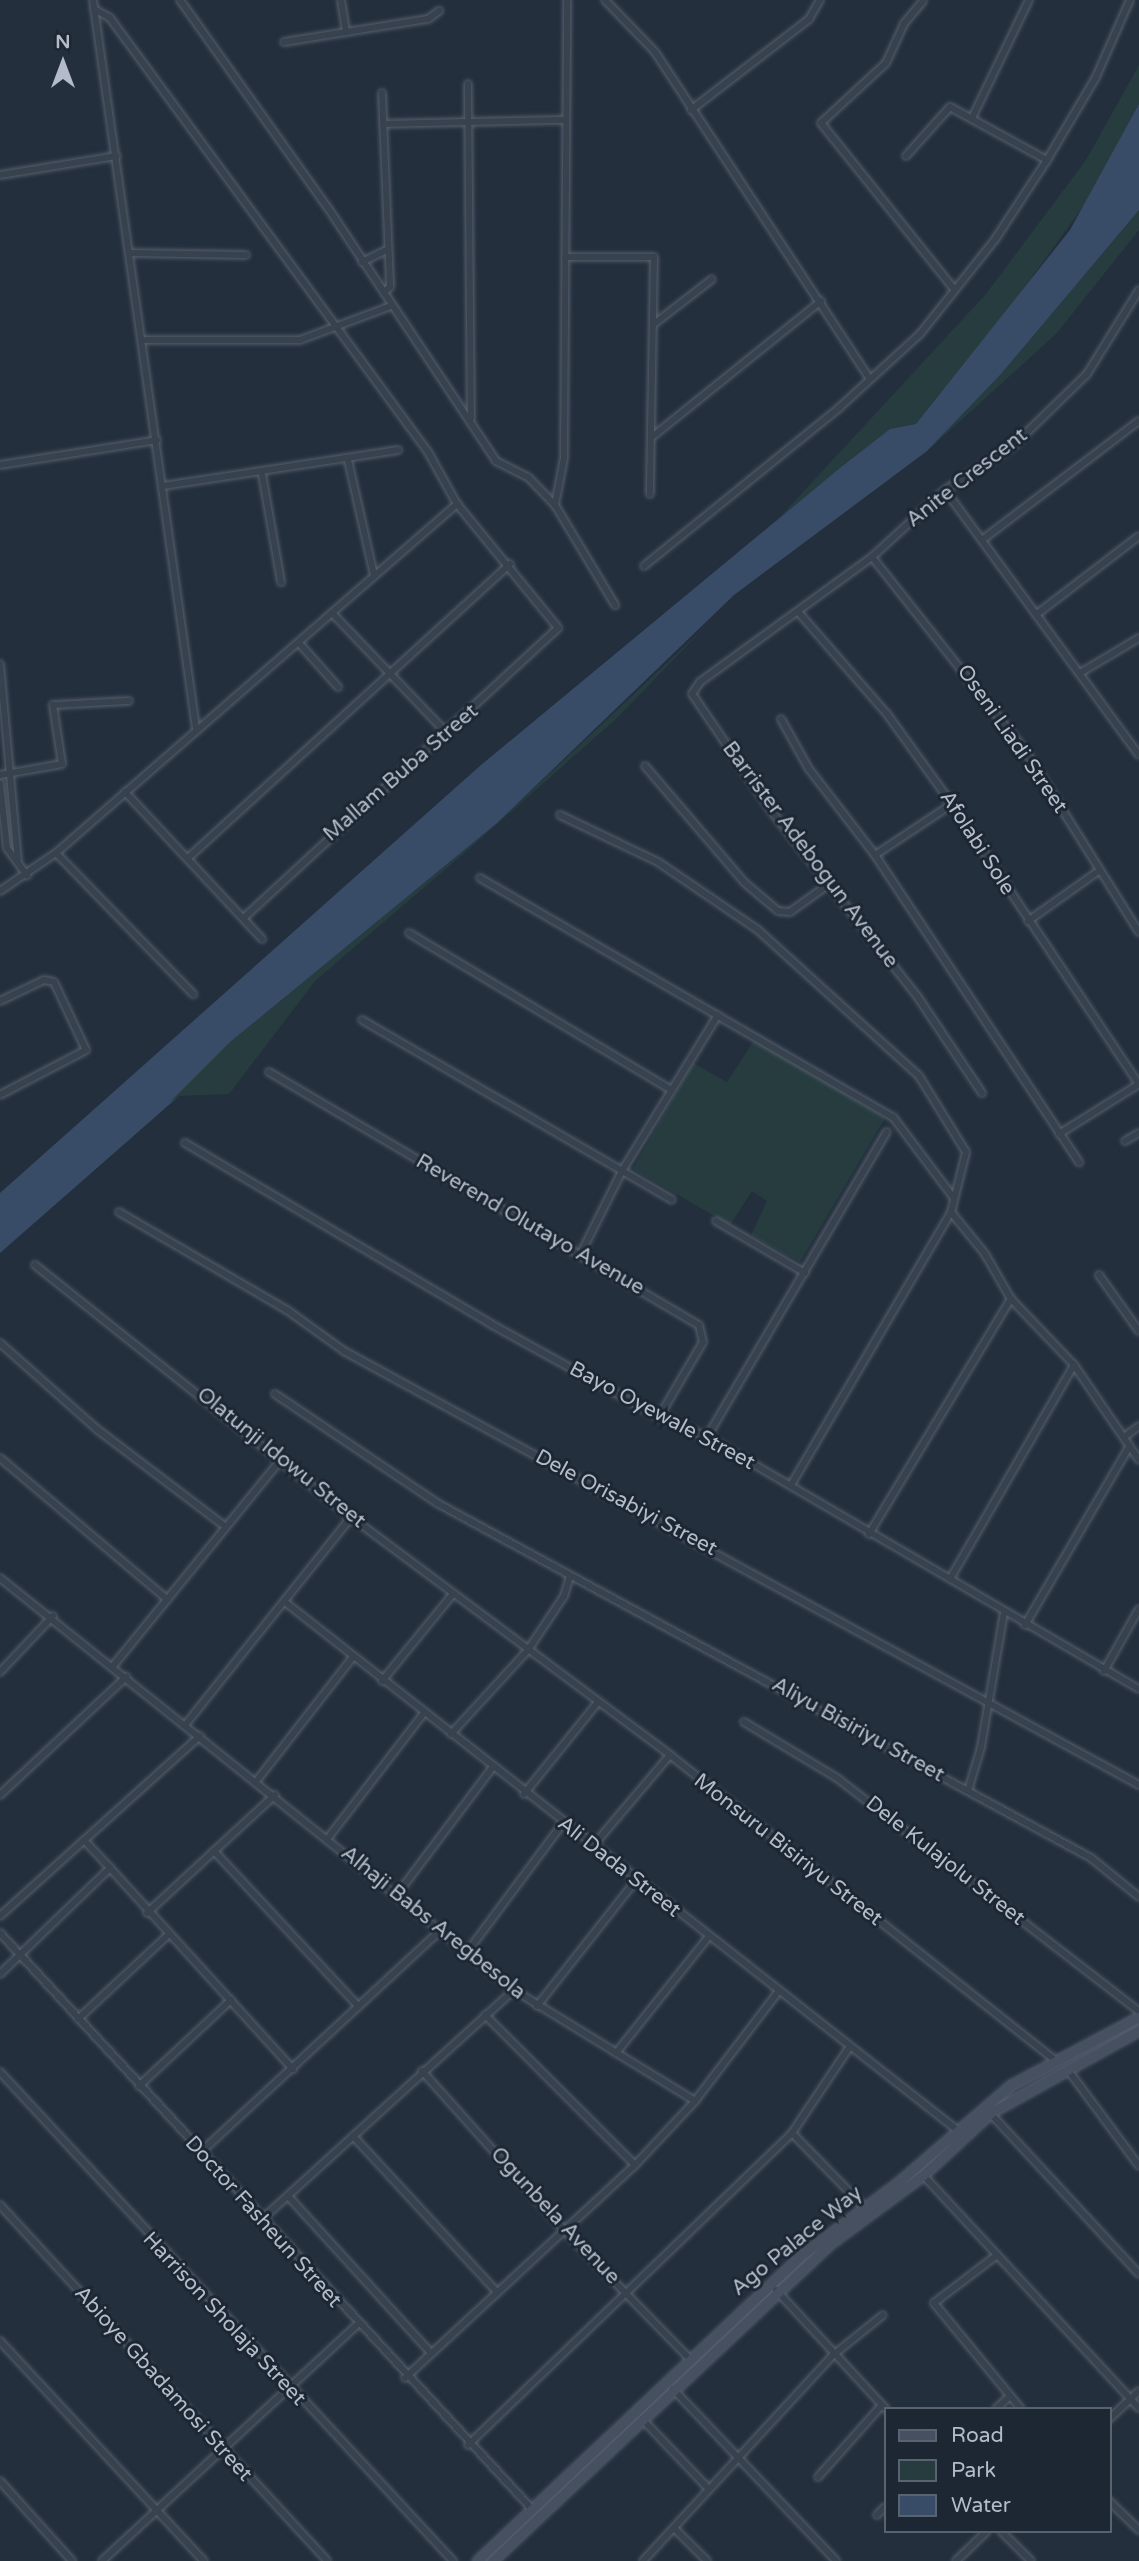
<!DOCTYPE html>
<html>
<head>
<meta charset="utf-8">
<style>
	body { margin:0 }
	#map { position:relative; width:1139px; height:2561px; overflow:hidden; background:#242f3e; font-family:"Varela Round",sans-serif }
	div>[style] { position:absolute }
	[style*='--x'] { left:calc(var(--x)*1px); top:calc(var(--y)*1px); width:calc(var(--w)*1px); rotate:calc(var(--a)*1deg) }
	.green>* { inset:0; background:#263c3f }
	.water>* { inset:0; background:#394c67 }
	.roads { filter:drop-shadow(0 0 2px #565f6c) drop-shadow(0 0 2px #565f6c) }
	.minor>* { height:6px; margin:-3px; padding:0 3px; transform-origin:3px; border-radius:3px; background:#38414e }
	.secondary>* { height:9px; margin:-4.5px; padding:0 4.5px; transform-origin:4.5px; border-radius:4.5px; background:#465061 }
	span { translate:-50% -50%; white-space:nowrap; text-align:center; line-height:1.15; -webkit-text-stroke:6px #1d2633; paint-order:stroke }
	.street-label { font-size:21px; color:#b4bcc9 }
	.legend { position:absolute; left:884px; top:2407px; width:228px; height:126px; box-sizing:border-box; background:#1d2633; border:2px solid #59626f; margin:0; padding:9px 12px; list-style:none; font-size:21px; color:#b4bcc9 }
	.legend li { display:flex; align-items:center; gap:14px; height:35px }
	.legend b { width:35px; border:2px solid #59626f }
	.north { position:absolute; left:28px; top:28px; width:70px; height:70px; -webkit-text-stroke:5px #1d2633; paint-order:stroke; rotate:0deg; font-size:19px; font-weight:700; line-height:28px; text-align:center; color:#b4bcc9 }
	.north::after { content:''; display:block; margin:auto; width:24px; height:32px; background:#b4bcc9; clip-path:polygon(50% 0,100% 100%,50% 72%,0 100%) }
</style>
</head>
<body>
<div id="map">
	<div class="green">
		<div style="clip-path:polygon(1139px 65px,1139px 104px,1098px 186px,995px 328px,916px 424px,890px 429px,779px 518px,986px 294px,1086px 160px)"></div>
		<div style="clip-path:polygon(1139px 210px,1139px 230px,1056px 334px,927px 451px,1001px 374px)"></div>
		<div style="clip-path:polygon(706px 626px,616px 719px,462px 855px,315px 981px,229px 1094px,179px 1096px,164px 1107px,229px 1043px,497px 823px)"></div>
		<div style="clip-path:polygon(755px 1039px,885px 1118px,800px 1262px,751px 1235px,767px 1201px,752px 1191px,730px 1225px,633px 1169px,693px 1063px,727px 1082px)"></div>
	</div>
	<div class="water">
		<div style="clip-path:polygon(1139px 104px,1139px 210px,1001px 374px,927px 451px,734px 595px,497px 823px,229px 1043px,169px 1103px,179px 1096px,0 1253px,0 1193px,481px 765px,840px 468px,890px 429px,916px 424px,1070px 230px)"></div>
	</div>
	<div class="roads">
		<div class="minor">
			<div style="--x:93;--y:0;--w:735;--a:81.95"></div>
			<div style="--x:180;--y:0;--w:255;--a:54.6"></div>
			<div style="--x:328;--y:208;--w:304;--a:56.4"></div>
			<div style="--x:496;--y:461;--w:36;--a:27"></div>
			<div style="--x:528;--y:477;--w:39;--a:46"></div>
			<div style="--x:555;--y:505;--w:117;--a:59"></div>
			<div style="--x:341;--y:0;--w:33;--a:81"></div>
			<div style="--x:605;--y:0;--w:72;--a:46.1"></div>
			<div style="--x:655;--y:52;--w:390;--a:56.7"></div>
			<div style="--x:923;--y:1;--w:30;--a:130"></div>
			<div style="--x:904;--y:24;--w:43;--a:114.8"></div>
			<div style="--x:886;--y:63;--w:88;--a:137.3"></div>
			<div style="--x:821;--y:123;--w:214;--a:51.3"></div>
			<div style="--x:94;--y:9;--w:18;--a:29"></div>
			<div style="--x:110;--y:18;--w:538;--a:53.77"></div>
			<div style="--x:428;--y:452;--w:60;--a:60.9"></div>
			<div style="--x:457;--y:504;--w:160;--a:50.8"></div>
			<div style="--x:558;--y:628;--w:427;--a:137.3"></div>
			<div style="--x:284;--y:42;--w:146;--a:-9.1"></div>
			<div style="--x:428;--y:19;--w:14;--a:-36"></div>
			<div style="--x:468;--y:84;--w:334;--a:89.5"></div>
			<div style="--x:382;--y:93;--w:194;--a:87.6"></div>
			<div style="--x:390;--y:287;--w:8;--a:140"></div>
			<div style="--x:691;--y:110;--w:149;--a:-37.6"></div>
			<div style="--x:809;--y:19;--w:22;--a:-60"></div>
			<div style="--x:972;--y:118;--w:131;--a:-64.2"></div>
			<div style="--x:383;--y:124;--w:182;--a:-1.3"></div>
			<div style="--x:906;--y:156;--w:66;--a:-48.1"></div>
			<div style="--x:950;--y:107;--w:111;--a:28.7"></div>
			<div style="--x:0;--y:175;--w:118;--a:-9.3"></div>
			<div style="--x:129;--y:253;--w:117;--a:1"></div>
			<div style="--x:565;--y:257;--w:89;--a:0"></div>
			<div style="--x:654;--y:257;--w:237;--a:91"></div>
			<div style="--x:362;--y:262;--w:28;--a:-26"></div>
			<div style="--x:654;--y:324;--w:73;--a:-37.8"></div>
			<div style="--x:143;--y:340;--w:157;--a:0"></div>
			<div style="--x:300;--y:340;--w:97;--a:-20.5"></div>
			<div style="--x:652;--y:437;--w:217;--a:-38.8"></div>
			<div style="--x:348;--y:460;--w:118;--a:77.3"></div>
			<div style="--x:0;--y:465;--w:159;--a:-9"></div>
			<div style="--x:262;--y:474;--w:110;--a:80"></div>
			<div style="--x:163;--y:486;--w:238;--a:-8.7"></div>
			<div style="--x:945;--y:490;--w:328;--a:53.8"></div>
			<div style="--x:555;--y:505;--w:48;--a:-79.2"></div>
			<div style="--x:564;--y:458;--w:458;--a:-89.6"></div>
			<div style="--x:982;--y:540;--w:197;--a:-37.2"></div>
			<div style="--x:872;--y:557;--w:248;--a:51.7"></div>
			<div style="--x:1026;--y:752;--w:213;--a:57.9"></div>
			<div style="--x:644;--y:566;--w:252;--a:-39"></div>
			<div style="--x:840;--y:407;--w:108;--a:-42.4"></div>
			<div style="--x:920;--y:334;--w:122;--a:-51.6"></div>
			<div style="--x:996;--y:238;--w:93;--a:-56.8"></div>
			<div style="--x:1047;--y:160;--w:96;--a:-59.4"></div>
			<div style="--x:1096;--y:77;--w:84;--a:-66.2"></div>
			<div style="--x:332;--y:613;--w:162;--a:46.3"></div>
			<div style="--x:800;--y:614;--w:133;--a:49"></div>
			<div style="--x:887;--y:714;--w:111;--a:54.2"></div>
			<div style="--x:952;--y:804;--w:337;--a:56.3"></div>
			<div style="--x:1037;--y:614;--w:128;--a:-37.4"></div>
			<div style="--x:299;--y:643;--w:59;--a:48.4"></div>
			<div style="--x:0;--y:664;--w:197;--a:84.8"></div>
			<div style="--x:1080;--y:673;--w:69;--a:-30.7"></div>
			<div style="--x:781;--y:719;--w:57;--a:60.8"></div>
			<div style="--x:809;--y:769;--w:108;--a:52.5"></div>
			<div style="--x:875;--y:855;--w:92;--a:-33.5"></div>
			<div style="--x:645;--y:766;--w:154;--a:49.5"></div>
			<div style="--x:745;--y:883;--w:43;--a:40.3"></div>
			<div style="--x:778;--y:911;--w:12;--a:5"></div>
			<div style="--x:790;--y:912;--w:48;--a:-35.7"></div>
			<div style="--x:0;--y:775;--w:63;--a:-10.1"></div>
			<div style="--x:62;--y:764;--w:60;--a:-98.7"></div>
			<div style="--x:53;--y:705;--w:76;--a:-3"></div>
			<div style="--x:0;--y:784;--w:64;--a:83.8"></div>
			<div style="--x:7;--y:848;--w:34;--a:54"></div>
			<div style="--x:125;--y:792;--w:201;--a:47"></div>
			<div style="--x:560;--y:815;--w:109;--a:25.6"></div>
			<div style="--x:658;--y:862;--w:121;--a:34.2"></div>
			<div style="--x:758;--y:930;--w:217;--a:42.2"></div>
			<div style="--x:919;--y:1076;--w:89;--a:58.3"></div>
			<div style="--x:966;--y:1152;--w:62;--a:104"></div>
			<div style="--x:951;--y:1212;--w:54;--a:51"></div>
			<div style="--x:985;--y:1254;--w:52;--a:60"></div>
			<div style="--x:1011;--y:1299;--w:91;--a:46.3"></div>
			<div style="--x:1074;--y:1365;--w:115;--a:55.6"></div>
			<div style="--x:56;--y:853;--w:197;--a:45.8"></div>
			<div style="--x:875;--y:855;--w:369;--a:56.4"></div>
			<div style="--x:188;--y:858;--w:436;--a:-42.4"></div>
			<div style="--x:480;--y:878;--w:477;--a:30.1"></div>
			<div style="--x:893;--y:1117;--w:100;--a:53.1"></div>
			<div style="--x:0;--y:891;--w:68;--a:-34.2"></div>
			<div style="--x:56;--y:853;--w:532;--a:-41.03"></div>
			<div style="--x:1028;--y:921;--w:88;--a:-35.3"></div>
			<div style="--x:409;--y:933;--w:304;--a:30.9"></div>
			<div style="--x:0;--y:1001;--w:49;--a:-25.5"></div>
			<div style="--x:44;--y:980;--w:10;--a:11"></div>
			<div style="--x:54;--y:982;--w:75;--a:64.8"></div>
			<div style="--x:86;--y:1050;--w:97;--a:152.4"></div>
			<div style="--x:362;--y:1020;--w:358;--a:30.1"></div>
			<div style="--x:269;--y:1072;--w:499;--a:30.5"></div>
			<div style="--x:699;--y:1325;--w:17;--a:77"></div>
			<div style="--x:703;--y:1342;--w:87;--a:120.4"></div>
			<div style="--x:982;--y:1093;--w:117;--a:-123.8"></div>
			<div style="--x:917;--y:996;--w:233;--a:-128.2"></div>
			<div style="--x:773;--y:813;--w:144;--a:-124.2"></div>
			<div style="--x:692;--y:694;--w:14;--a:-56"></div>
			<div style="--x:700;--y:682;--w:213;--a:-36"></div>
			<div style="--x:872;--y:557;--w:99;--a:-42.5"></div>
			<div style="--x:945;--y:490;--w:81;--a:-32.9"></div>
			<div style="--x:1013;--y:446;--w:103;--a:-44.2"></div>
			<div style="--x:1087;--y:374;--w:99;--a:-58.2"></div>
			<div style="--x:1059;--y:1134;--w:94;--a:-32"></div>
			<div style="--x:1125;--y:1141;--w:16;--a:-30"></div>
			<div style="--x:185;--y:1143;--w:353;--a:30.6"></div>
			<div style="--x:489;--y:1323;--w:194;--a:28.9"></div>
			<div style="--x:659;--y:1417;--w:52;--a:22.6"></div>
			<div style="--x:707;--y:1437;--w:500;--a:30.26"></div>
			<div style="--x:119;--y:1212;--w:194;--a:30.3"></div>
			<div style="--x:287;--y:1310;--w:70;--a:35.7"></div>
			<div style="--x:344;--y:1351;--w:906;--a:28.63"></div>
			<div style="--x:716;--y:1221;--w:103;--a:30.3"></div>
			<div style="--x:580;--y:1255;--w:94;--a:-63.4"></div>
			<div style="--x:622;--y:1171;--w:183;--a:-58.4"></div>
			<div style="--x:35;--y:1265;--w:404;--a:38.6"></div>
			<div style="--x:351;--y:1517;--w:398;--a:36.7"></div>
			<div style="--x:670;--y:1755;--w:493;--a:38.4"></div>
			<div style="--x:1099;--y:1275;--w:69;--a:54.5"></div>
			<div style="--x:0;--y:1343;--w:131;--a:41.6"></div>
			<div style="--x:98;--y:1430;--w:157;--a:37.2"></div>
			<div style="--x:275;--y:1394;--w:195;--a:33.9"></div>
			<div style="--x:437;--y:1503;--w:744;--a:28.49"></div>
			<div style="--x:1091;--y:1858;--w:62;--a:39.1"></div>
			<div style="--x:707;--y:1437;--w:354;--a:-59.5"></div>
			<div style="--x:1124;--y:1437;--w:19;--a:-36"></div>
			<div style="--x:0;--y:1458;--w:219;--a:40.2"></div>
			<div style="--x:791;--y:1485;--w:316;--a:-59.6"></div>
			<div style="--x:869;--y:1534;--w:275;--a:-58.9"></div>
			<div style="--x:0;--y:1578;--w:659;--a:38.71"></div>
			<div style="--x:514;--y:1990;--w:212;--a:31.5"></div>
			<div style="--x:950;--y:1579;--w:247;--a:-59.9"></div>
			<div style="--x:285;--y:1602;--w:853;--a:38.15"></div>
			<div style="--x:1025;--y:1625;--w:206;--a:-59.7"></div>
			<div style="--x:113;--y:1666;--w:268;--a:-50.9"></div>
			<div style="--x:1104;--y:1671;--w:71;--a:-60.6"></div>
			<div style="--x:0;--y:1672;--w:77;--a:-46.6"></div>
			<div style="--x:382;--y:1681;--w:112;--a:-50.8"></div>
			<div style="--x:744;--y:1722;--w:109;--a:31.1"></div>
			<div style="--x:837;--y:1778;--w:381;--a:37.7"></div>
			<div style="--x:186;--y:1724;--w:265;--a:-51.4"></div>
			<div style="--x:451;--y:1734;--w:114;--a:-47.5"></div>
			<div style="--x:528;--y:1650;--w:65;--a:-56.3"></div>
			<div style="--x:564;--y:1596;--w:21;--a:-73"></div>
			<div style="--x:258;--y:1779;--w:155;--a:-52.1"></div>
			<div style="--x:968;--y:1791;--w:46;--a:-73.5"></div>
			<div style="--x:981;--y:1747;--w:136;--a:-80.3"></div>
			<div style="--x:524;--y:1794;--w:118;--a:-51.2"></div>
			<div style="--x:0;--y:1795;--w:173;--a:-43.1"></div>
			<div style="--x:328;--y:1838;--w:156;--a:-52.5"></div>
			<div style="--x:84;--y:1840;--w:38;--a:47"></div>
			<div style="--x:593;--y:1846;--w:119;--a:-49.8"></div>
			<div style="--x:214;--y:1851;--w:212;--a:47.1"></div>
			<div style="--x:396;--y:1896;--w:160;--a:-53.1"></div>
			<div style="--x:147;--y:1913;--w:174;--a:-42.7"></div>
			<div style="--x:0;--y:1916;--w:269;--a:-42"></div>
			<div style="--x:0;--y:1933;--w:783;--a:47.28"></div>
			<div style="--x:468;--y:1951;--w:159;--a:-53.4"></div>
			<div style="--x:0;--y:1974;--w:153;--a:-43.9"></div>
			<div style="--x:110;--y:1868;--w:272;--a:47.7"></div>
			<div style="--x:537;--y:2006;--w:160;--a:-51.8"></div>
			<div style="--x:485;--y:2015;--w:212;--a:45"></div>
			<div style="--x:78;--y:2019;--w:123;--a:-43"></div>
			<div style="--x:616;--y:2053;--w:149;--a:-51.5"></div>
			<div style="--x:1068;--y:2070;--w:119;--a:53.5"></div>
			<div style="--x:422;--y:2071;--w:213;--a:48.2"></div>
			<div style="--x:564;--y:2230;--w:180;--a:45.7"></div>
			<div style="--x:0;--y:2072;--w:667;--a:47.19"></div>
			<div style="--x:139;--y:2086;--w:126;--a:-43.1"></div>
			<div style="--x:990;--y:2113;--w:219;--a:47.2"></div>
			<div style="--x:792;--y:2133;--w:105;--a:45.8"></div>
			<div style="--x:353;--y:2136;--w:212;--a:47.3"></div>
			<div style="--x:200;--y:2153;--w:327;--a:-42.8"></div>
			<div style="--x:923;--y:2175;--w:318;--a:47.2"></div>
			<div style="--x:288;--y:2196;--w:212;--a:47.7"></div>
			<div style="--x:0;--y:2205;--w:483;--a:47.4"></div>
			<div style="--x:260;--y:2221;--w:343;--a:-42.3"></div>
			<div style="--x:997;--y:2255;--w:79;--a:142.7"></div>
			<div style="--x:934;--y:2303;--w:137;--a:50.6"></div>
			<div style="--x:776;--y:2290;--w:162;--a:47.3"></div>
			<div style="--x:0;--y:2341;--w:300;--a:47.2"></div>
			<div style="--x:405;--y:2378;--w:313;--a:-42.8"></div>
			<div style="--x:635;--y:2165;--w:88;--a:-46.8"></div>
			<div style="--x:695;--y:2101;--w:137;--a:-52.7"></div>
			<div style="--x:673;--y:2389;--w:237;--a:46.5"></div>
			<div style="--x:996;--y:2409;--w:19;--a:-43"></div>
			<div style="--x:642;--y:2419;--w:97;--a:46.3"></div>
			<div style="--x:1109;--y:2419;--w:41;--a:-43"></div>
			<div style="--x:468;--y:2445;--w:450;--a:-43.9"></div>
			<div style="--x:792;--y:2133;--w:102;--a:-56.2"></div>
			<div style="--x:818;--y:2477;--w:96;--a:-48.4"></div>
			<div style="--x:0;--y:2481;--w:108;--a:48"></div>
			<div style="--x:1109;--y:2501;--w:42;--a:44"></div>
			<div style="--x:877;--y:2515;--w:11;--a:-45"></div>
			<div style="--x:674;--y:2528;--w:47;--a:45"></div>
			<div style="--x:1001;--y:2531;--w:42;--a:45"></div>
			<div style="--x:102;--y:2561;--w:347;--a:-42.8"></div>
			<div style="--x:643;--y:2561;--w:279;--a:-47.3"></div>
			<div style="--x:832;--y:2356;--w:65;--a:-38.8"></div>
			<div style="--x:956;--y:2561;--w:43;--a:-44.1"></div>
		</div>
		<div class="secondary">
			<div style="--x:477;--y:2561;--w:441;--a:-43.3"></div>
			<div style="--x:798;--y:2258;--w:128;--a:-37"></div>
			<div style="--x:900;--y:2181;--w:147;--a:-40.9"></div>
			<div style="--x:1011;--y:2085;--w:145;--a:-28"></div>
			<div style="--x:492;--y:2561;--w:461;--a:-43.2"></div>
			<div style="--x:828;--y:2245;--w:118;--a:-36.4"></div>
			<div style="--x:923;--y:2175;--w:91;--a:-42.8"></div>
			<div style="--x:990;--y:2113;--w:171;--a:-29.1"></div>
		</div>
	</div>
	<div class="street-label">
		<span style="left:967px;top:478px;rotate:-38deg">Anite Crescent</span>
		<span style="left:1012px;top:739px;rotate:55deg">Oseni Liadi Street</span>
		<span style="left:401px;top:773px;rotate:-41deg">Mallam Buba Street</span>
		<span style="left:977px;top:843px;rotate:57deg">Afolabi Sole</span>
		<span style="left:810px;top:855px;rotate:53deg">Barrister Adebogun Avenue</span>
		<span style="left:530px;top:1225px;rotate:30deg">Reverend Olutayo Avenue</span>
		<span style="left:662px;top:1416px;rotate:28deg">Bayo Oyewale Street</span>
		<span style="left:281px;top:1458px;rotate:39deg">Olatunji Idowu Street</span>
		<span style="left:626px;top:1503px;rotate:28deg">Dele Orisabiyi Street</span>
		<span style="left:858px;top:1730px;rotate:29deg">Aliyu Bisiriyu Street</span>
		<span style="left:788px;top:1850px;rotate:38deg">Monsuru Bisiriyu Street</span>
		<span style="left:945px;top:1861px;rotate:38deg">Dele Kulajolu Street</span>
		<span style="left:619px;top:1867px;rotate:38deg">Ali Dada Street</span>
		<span style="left:433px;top:1923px;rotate:39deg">Alhaji Babs Aregbesola</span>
		<span style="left:555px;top:2216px;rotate:47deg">Ogunbela Avenue</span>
		<span style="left:263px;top:2222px;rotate:48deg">Doctor Fasheun Street</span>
		<span style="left:797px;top:2241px;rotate:-39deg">Ago Palace Way</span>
		<span style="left:224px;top:2319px;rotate:47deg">Harrison Sholaja Street</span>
		<span style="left:163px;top:2384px;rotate:48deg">Abioye Gbadamosi Street</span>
	</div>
	<ul class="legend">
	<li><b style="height:9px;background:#465061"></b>Road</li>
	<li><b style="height:19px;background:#263c3f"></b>Park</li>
	<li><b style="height:19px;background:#394c67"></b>Water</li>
	</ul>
	<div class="north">N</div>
</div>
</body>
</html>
